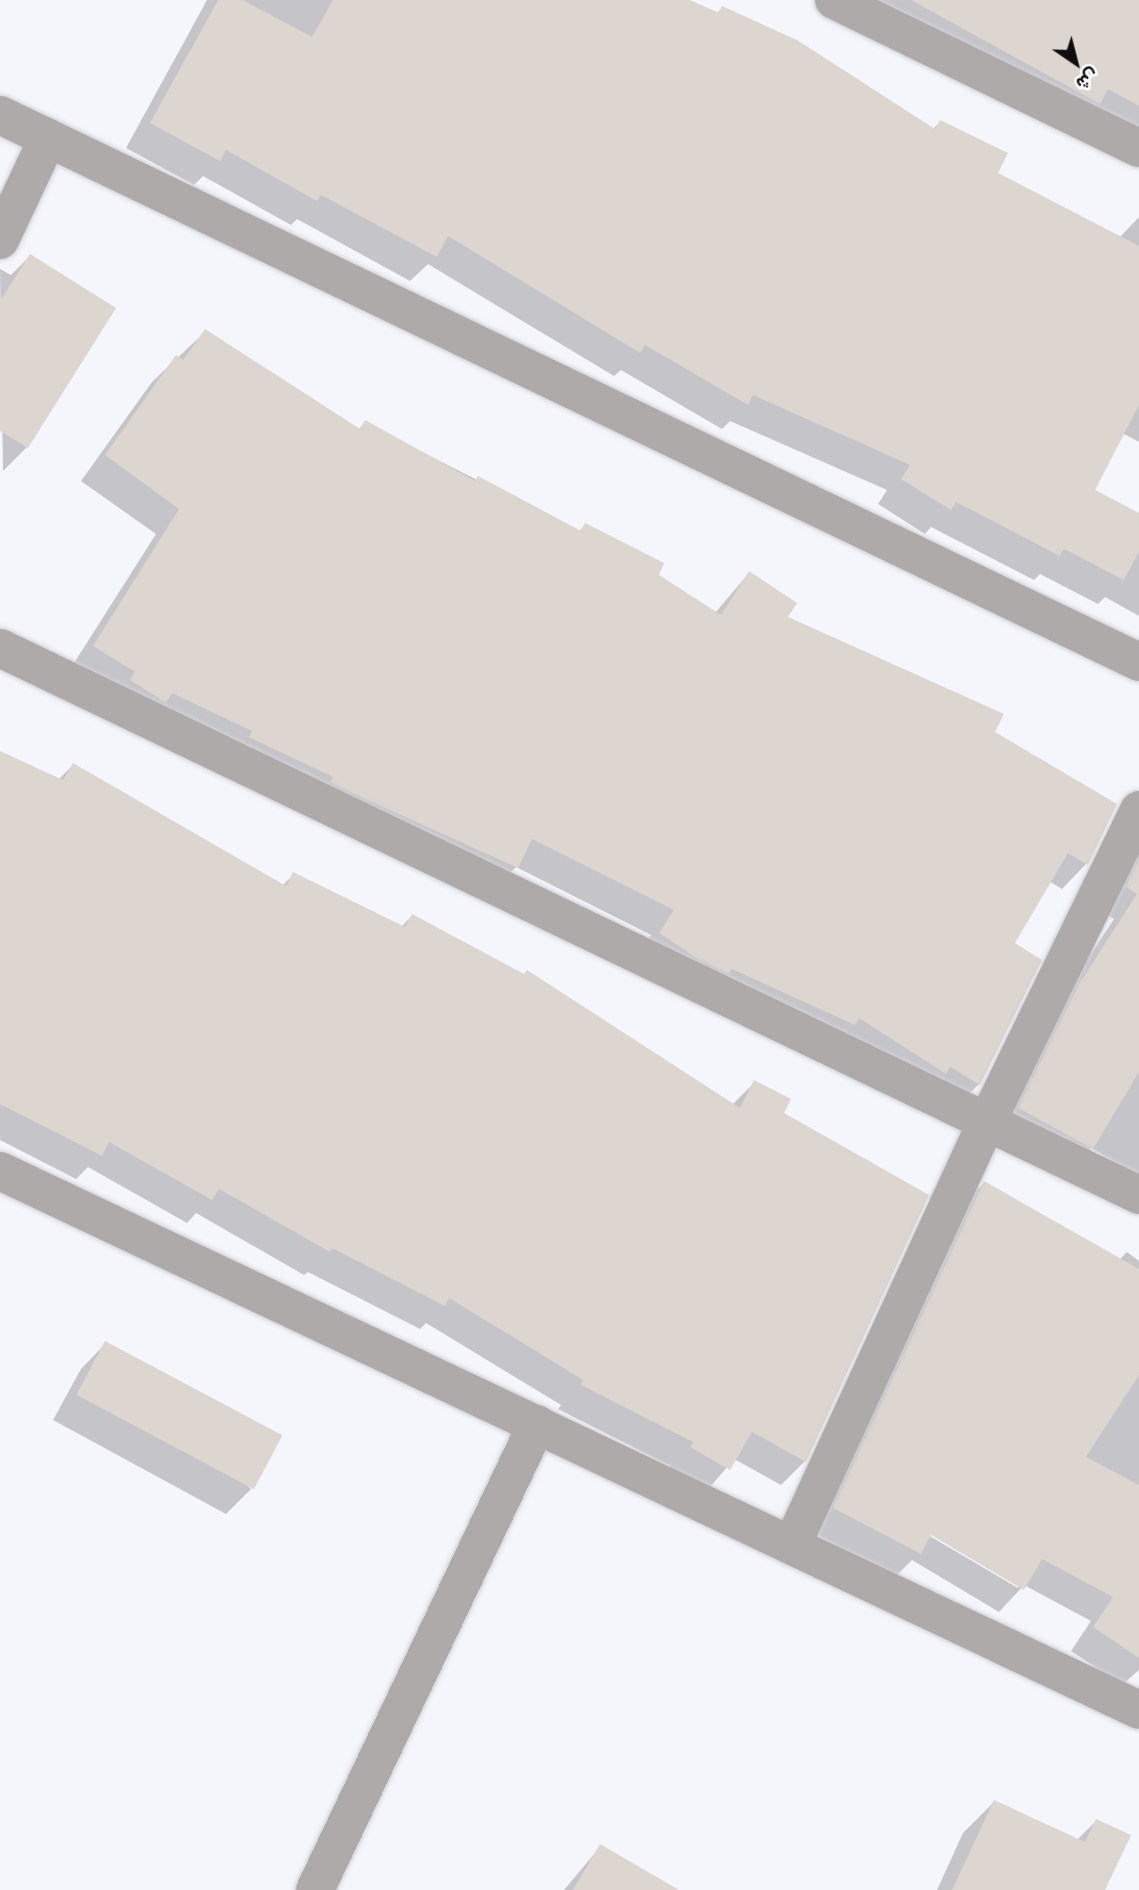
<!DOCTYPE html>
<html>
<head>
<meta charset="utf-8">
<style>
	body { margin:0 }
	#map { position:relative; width:1139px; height:1890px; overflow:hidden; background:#f5f5fc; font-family:Barlow,Vazirmatn,sans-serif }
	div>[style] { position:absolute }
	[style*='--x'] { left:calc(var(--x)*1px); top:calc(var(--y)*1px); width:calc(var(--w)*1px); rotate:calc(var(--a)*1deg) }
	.shadow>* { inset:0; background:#0003 }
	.building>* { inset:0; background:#dcd5d0; transform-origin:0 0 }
	.roads { filter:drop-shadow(0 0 2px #d0d0d6) drop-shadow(0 0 2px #d0d0d6) }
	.street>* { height:38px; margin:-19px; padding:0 19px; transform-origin:19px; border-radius:19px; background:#aeaaaa }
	span { translate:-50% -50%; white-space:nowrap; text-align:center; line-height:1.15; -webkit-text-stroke:6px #fff; paint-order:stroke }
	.north { position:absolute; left:1041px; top:28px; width:70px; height:70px; -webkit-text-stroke:5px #fff; paint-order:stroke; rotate:145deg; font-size:19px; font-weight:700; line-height:28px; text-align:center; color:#0e0e11 }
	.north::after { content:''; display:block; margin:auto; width:24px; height:32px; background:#0e0e11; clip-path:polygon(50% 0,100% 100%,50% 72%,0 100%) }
</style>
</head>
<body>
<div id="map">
	<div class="shadow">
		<div style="clip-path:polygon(207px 0,685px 0,716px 14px,722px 8px,932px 130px,940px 122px,996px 174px,1119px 238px,1139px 217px,1139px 442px,1122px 433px,1092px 491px,1139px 515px,1139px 616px,1105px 597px,1098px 604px,1040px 574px,1034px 580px,931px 527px,925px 534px,878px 504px,887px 490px,730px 421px,722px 429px,621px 370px,614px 376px,428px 264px,410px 281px,297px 219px,291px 225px,203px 176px,194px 185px,126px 148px)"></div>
		<div style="clip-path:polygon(861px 0,1139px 0,1139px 142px)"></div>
		<div style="clip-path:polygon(30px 256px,27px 447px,3px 471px,0 269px,11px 275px)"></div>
		<div style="clip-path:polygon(206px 331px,358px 430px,365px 423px,579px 532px,585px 525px,715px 613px,749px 573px,785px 618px,1115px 805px,1086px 864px,1062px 889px,1049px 881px,1012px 943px,1039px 961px,979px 1084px,954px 1109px,635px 959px,651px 935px,516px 867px,491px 892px,69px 671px,156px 534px,81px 481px,152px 382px)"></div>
		<div style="clip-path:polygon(0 753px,58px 780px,73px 765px,282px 886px,294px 874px,401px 927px,412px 916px,732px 1105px,755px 1082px,782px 1114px,805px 1461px,781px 1485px,734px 1459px,705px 1493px,667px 1472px,670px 1466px,558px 1409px,561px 1405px,426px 1323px,420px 1329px,308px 1272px,304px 1275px,196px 1213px,187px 1223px,88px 1167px,76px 1179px,0 1140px)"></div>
		<div style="clip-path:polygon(1139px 844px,1139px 1176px,1091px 1148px,1067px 1172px,995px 1133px,1054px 1010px,1114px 919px,1102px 912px)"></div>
		<div style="clip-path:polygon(evenodd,984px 1183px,1119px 1260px,1127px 1252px,1139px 1261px,1139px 1670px,1122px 1685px,1071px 1651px,1091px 1621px,1024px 1585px,999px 1612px,912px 1560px,896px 1576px,811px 1532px,961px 1206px,984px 1183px,924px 1529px,1018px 1584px,1018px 1588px,923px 1532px,924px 1529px)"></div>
		<div style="clip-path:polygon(106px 1343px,251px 1489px,226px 1514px,53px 1420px,81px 1369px)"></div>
		<div style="clip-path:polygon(994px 1802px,1077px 1840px,1096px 1821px,1102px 1890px,937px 1890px,963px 1833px)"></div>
		<div style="clip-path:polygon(600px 1847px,676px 1890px,564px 1890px)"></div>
	</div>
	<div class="building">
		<div style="clip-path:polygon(218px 0,243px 0,312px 37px,333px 0,690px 0,719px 13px,722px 6px,797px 40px,935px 129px,940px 120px,1008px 153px,998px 173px,1139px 246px,1139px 405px,1095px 490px,1139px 513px,1139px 552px,1124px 580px,1064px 549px,1060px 556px,956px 502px,951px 510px,901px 479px,910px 465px,753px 395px,748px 405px,645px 345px,640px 353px,448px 236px,437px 257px,321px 195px,317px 201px,226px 150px,220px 161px,150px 123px)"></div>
		<div style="clip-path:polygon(911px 0,1139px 0,1139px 106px,1108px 89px,1100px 104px)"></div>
		<div style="clip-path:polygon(30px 254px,116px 308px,28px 448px,0 431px,0 301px)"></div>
		<div style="clip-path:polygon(205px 329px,360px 429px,365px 420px,475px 481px,478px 476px,581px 531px,585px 523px,664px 563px,659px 575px,721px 615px,749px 571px,797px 603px,788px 617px,1004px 714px,995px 732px,1117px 804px,1088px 865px,1068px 853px,1015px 943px,1042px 960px,980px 1085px,950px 1067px,946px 1074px,859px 1018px,855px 1025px,732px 969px,729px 974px,698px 959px,659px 933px,674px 910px,532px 839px,518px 868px,337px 786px,330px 782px,333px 777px,249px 737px,252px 731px,172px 693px,166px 703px,130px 680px,135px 672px,93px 646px,179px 509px,105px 455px,176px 355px,183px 360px)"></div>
		<div style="clip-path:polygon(0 751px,63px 780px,73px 763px,286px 886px,293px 872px,405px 927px,412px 914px,524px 974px,527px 970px,740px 1108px,754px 1080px,791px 1099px,784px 1113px,929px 1195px,806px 1462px,752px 1432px,730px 1470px,690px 1447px,693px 1442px,581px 1385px,583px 1380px,449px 1298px,445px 1306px,332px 1248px,330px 1252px,219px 1189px,212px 1200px,109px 1142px,102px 1156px,0 1104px)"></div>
		<div style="clip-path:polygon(1139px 860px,1139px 1072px,1093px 1149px,1018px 1108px,1079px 984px,1137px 894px,1126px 887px)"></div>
		<div style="clip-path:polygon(984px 1181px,1139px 1269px,1139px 1375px,1086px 1457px,1139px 1485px,1139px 1658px,1093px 1627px,1113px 1597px,1042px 1559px,1024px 1590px,931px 1535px,921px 1554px,833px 1508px)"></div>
		<div style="left:105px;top:1341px;width:201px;height:61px;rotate:28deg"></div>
		<div style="clip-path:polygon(994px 1800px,1085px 1842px,1096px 1819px,1131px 1835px,1105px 1890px,952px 1890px)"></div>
		<div style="clip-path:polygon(600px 1844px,679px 1890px,573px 1890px)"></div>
	</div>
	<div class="roads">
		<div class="street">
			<div style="--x:834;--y:0;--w:339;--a:25.9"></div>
			<div style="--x:0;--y:115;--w:1264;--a:25.65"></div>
			<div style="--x:0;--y:240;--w:113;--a:-64.8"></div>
			<div style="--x:0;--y:648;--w:1264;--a:25.65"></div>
			<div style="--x:0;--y:1171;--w:1260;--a:25.32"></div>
			<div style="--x:792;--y:1545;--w:466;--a:-65.3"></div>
			<div style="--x:987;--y:1122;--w:347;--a:-64"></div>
			<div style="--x:315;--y:1890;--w:516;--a:-64.53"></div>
		</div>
	</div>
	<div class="north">ش</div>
</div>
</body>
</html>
